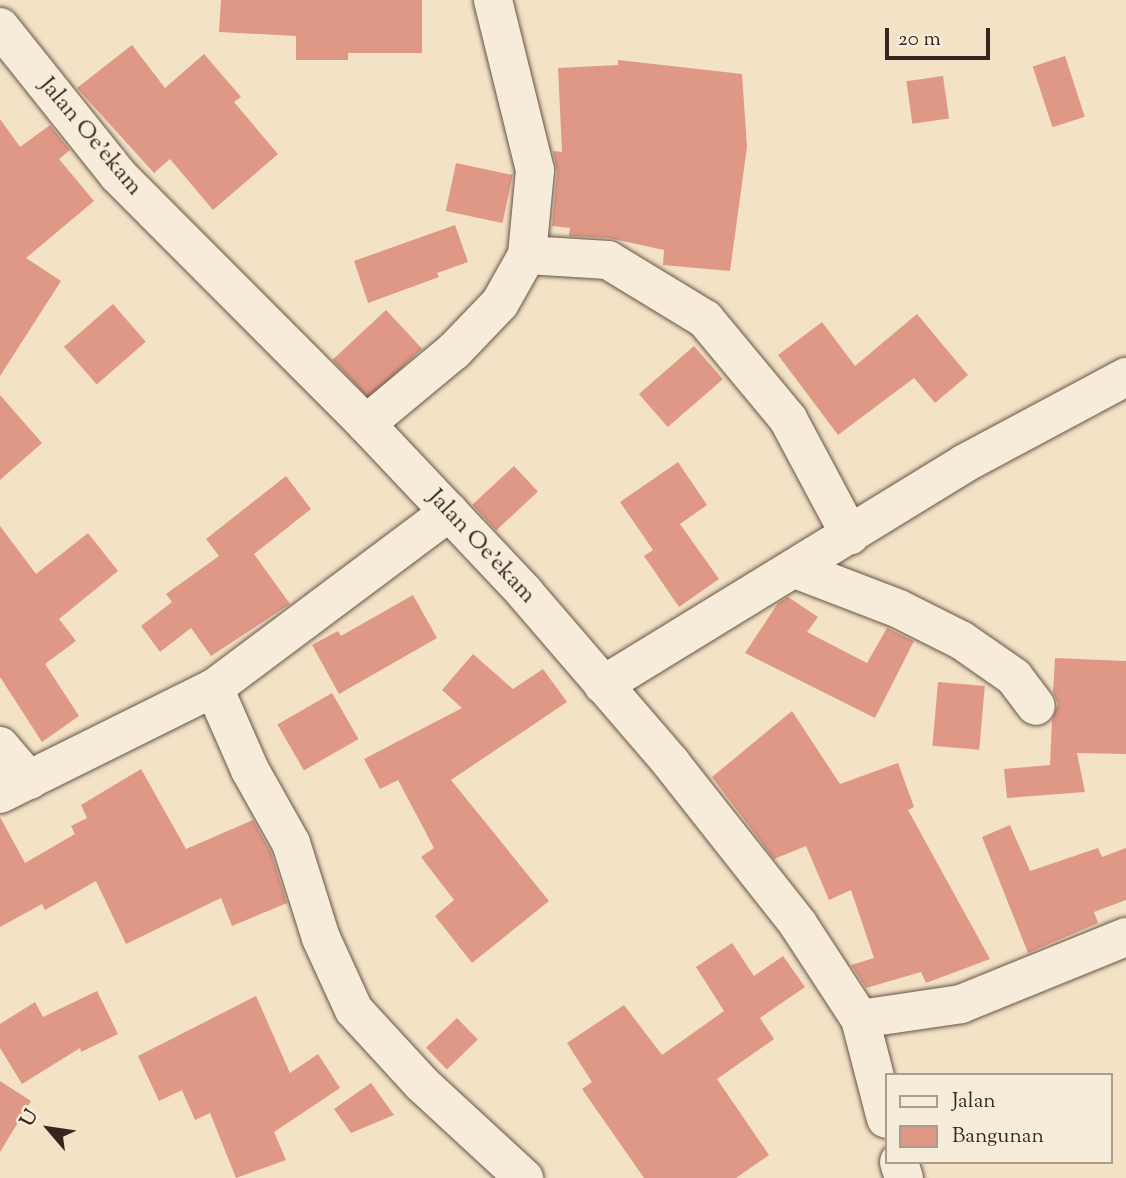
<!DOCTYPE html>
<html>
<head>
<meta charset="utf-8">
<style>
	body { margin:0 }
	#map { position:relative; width:1126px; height:1178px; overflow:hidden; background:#f3e2c5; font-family:"Sorts Mill Goudy",serif }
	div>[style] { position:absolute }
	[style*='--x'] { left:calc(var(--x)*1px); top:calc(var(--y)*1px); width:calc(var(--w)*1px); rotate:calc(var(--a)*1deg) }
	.building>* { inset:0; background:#df9886; transform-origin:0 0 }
	.roads { filter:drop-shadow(0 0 2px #685448) drop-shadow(0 0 2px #685448) }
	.minor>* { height:38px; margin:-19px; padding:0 19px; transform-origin:19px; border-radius:19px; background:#f7ecd9 }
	span { translate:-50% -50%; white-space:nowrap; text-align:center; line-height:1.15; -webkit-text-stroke:7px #f7ecd9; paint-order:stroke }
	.street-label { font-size:24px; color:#39251e }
	.legend { position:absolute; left:885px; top:1073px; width:228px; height:91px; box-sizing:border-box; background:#f7ecd9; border:2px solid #ab9c8e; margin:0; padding:9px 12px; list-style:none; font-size:21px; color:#39251e }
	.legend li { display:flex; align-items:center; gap:14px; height:35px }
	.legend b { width:35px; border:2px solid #ab9c8e }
	.north { position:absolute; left:14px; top:1094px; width:70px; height:70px; -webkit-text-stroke:5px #f7ecd9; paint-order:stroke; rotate:299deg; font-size:19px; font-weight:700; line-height:28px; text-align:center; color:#39251e }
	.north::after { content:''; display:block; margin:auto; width:24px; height:32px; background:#39251e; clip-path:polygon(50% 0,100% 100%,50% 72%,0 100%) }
	.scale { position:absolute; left:885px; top:28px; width:105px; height:32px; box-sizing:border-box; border:4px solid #39251e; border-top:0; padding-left:9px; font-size:21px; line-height:24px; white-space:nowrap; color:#39251e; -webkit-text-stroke:5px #f7ecd9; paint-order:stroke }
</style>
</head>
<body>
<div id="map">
	<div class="building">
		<div style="clip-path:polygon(221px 0,422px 0,422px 53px,348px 53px,348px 60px,296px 60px,296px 36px,219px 32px)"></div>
		<div style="clip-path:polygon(132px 45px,165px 88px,204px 54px,241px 97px,234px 102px,278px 154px,213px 210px,170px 159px,154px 173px,77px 88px)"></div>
		<div style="left:1065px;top:56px;width:64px;height:34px;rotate:72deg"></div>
		<div style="clip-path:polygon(618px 60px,742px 74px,747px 147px,730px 271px,663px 265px,664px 250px,609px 238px,569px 236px,570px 228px,552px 226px,557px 172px,553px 151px,562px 152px,558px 68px,618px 65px)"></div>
		<div style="left:943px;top:76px;width:43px;height:37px;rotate:82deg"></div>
		<div style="clip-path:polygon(0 119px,20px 147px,50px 125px,70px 150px,59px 159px,94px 201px,26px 258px,61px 281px,0 376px)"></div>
		<div style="left:456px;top:163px;width:58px;height:49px;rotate:12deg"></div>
		<div style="clip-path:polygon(455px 225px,468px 262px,437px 273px,439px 277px,368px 303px,354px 261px)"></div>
		<div style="left:113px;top:304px;width:50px;height:65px;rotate:49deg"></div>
		<div style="left:386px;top:310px;width:53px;height:73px;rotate:47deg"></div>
		<div style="clip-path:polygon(917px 314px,968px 375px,935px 403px,914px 378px,838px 435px,778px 355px,822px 322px,855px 366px)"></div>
		<div style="left:694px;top:346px;width:44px;height:73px;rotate:49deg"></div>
		<div style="clip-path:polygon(0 395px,42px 443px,0 480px)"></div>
		<div style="clip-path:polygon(678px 462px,707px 505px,680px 524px,719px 579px,679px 607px,644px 556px,653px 550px,620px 502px)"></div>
		<div style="left:514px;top:466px;width:35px;height:57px;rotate:47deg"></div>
		<div style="clip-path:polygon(286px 476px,311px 509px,254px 554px,290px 604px,211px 656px,191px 628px,160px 652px,141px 626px,172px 602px,166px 594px,219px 556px,206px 539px)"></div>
		<div style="clip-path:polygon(0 526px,36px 574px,88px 533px,118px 571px,59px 619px,76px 641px,45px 664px,79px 716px,42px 742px,0 677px)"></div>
		<div style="clip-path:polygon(413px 595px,437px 638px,339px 694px,312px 645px,338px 631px,341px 636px)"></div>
		<div style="clip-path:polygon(788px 597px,818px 617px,807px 632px,867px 663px,887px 628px,914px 641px,875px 718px,745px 653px,778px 603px)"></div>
		<div style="clip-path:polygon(473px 654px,513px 689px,543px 669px,567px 702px,451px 780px,549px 901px,472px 963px,435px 916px,454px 900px,421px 857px,434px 848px,398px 780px,380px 789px,364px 759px,462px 708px,442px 690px)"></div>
		<div style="clip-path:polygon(1055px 658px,1126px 661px,1126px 754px,1077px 753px,1085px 792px,1007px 798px,1004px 769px,1050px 765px,1052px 720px,1058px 704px,1053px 692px)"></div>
		<div style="left:938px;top:682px;width:47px;height:64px;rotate:5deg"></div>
		<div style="left:332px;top:693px;width:53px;height:63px;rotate:60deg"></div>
		<div style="clip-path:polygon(792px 711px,840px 784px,898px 763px,914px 807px,908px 810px,990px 959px,926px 983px,921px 972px,866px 988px,851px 965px,874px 958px,851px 890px,829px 900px,806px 846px,774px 859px,712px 777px)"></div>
		<div style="clip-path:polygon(141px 769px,186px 849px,253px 820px,271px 852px,287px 903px,232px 926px,221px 898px,126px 944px,96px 881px,45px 910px,42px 904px,0 927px,0 817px,25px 863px,75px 834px,71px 826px,87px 818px,81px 805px)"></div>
		<div style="clip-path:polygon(1010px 825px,1030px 871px,1098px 848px,1102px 857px,1126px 848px,1126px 900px,1094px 912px,1098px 923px,1028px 953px,982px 837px)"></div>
		<div style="clip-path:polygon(732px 943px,754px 976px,783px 956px,805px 987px,760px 1018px,774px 1039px,717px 1079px,769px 1155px,736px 1178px,644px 1178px,582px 1089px,592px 1082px,567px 1043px,624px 1005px,662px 1055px,724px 1011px,696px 967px)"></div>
		<div style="clip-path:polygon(97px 991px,118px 1034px,81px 1052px,80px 1048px,22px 1084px,0 1048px,0 1024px,35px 1002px,43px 1017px)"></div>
		<div style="clip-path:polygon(256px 996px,290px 1073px,318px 1054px,340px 1088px,274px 1132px,286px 1160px,236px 1178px,210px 1113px,195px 1120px,182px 1090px,159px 1101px,138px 1056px)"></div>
		<div style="left:457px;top:1018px;width:30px;height:43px;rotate:46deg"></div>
		<div style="clip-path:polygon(0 1081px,31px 1101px,0 1152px)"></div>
		<div style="clip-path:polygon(371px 1083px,394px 1115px,351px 1133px,334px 1109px)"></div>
	</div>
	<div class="roads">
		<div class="minor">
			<div style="--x:0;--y:27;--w:189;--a:51.4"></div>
			<div style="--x:118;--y:175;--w:351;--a:45.1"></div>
			<div style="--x:366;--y:424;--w:232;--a:46.7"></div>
			<div style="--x:525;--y:593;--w:224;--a:49.3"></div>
			<div style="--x:671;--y:763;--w:205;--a:51.7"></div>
			<div style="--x:798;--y:924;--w:113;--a:56.9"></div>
			<div style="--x:860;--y:1019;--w:103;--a:75.4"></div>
			<div style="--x:527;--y:255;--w:81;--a:3.5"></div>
			<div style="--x:608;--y:260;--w:114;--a:31.3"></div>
			<div style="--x:705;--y:319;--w:130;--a:50.3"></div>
			<div style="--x:788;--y:419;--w:132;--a:61.9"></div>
			<div style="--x:366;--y:424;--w:114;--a:-39.7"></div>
			<div style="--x:454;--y:351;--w:66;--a:-46.2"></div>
			<div style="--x:500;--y:303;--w:55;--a:-60.6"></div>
			<div style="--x:527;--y:255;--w:85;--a:-84.6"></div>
			<div style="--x:535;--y:170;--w:175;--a:-103.9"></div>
			<div style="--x:795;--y:569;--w:111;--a:21"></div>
			<div style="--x:899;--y:609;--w:69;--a:26.6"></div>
			<div style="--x:961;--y:640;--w:65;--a:34.9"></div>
			<div style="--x:1014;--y:677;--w:36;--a:53"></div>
			<div style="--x:603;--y:685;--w:425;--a:-31.5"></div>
			<div style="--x:965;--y:463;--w:183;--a:-28.1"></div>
			<div style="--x:214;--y:688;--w:90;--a:66.3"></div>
			<div style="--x:250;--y:770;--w:84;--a:60.7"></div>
			<div style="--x:291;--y:843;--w:100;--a:72.5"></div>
			<div style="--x:321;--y:938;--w:79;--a:65.4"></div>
			<div style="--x:354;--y:1010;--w:100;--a:47.4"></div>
			<div style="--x:422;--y:1084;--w:139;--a:42.7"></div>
			<div style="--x:0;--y:746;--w:45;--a:49.5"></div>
			<div style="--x:0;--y:794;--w:239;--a:-26.4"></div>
			<div style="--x:214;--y:688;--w:294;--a:-36.8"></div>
			<div style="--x:860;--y:1019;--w:102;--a:-8.4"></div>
			<div style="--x:961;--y:1004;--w:178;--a:-22.1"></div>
			<div style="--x:899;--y:1162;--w:17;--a:73"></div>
		</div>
	</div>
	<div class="street-label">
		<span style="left:90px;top:137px;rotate:50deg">Jalan Oe'ekam</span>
		<span style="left:481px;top:547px;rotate:47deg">Jalan Oe'ekam</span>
	</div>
	<ul class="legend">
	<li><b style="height:9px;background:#f7ecd9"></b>Jalan</li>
	<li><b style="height:19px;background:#df9886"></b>Bangunan</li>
	</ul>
	<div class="north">U</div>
	<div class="scale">20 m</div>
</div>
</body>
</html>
